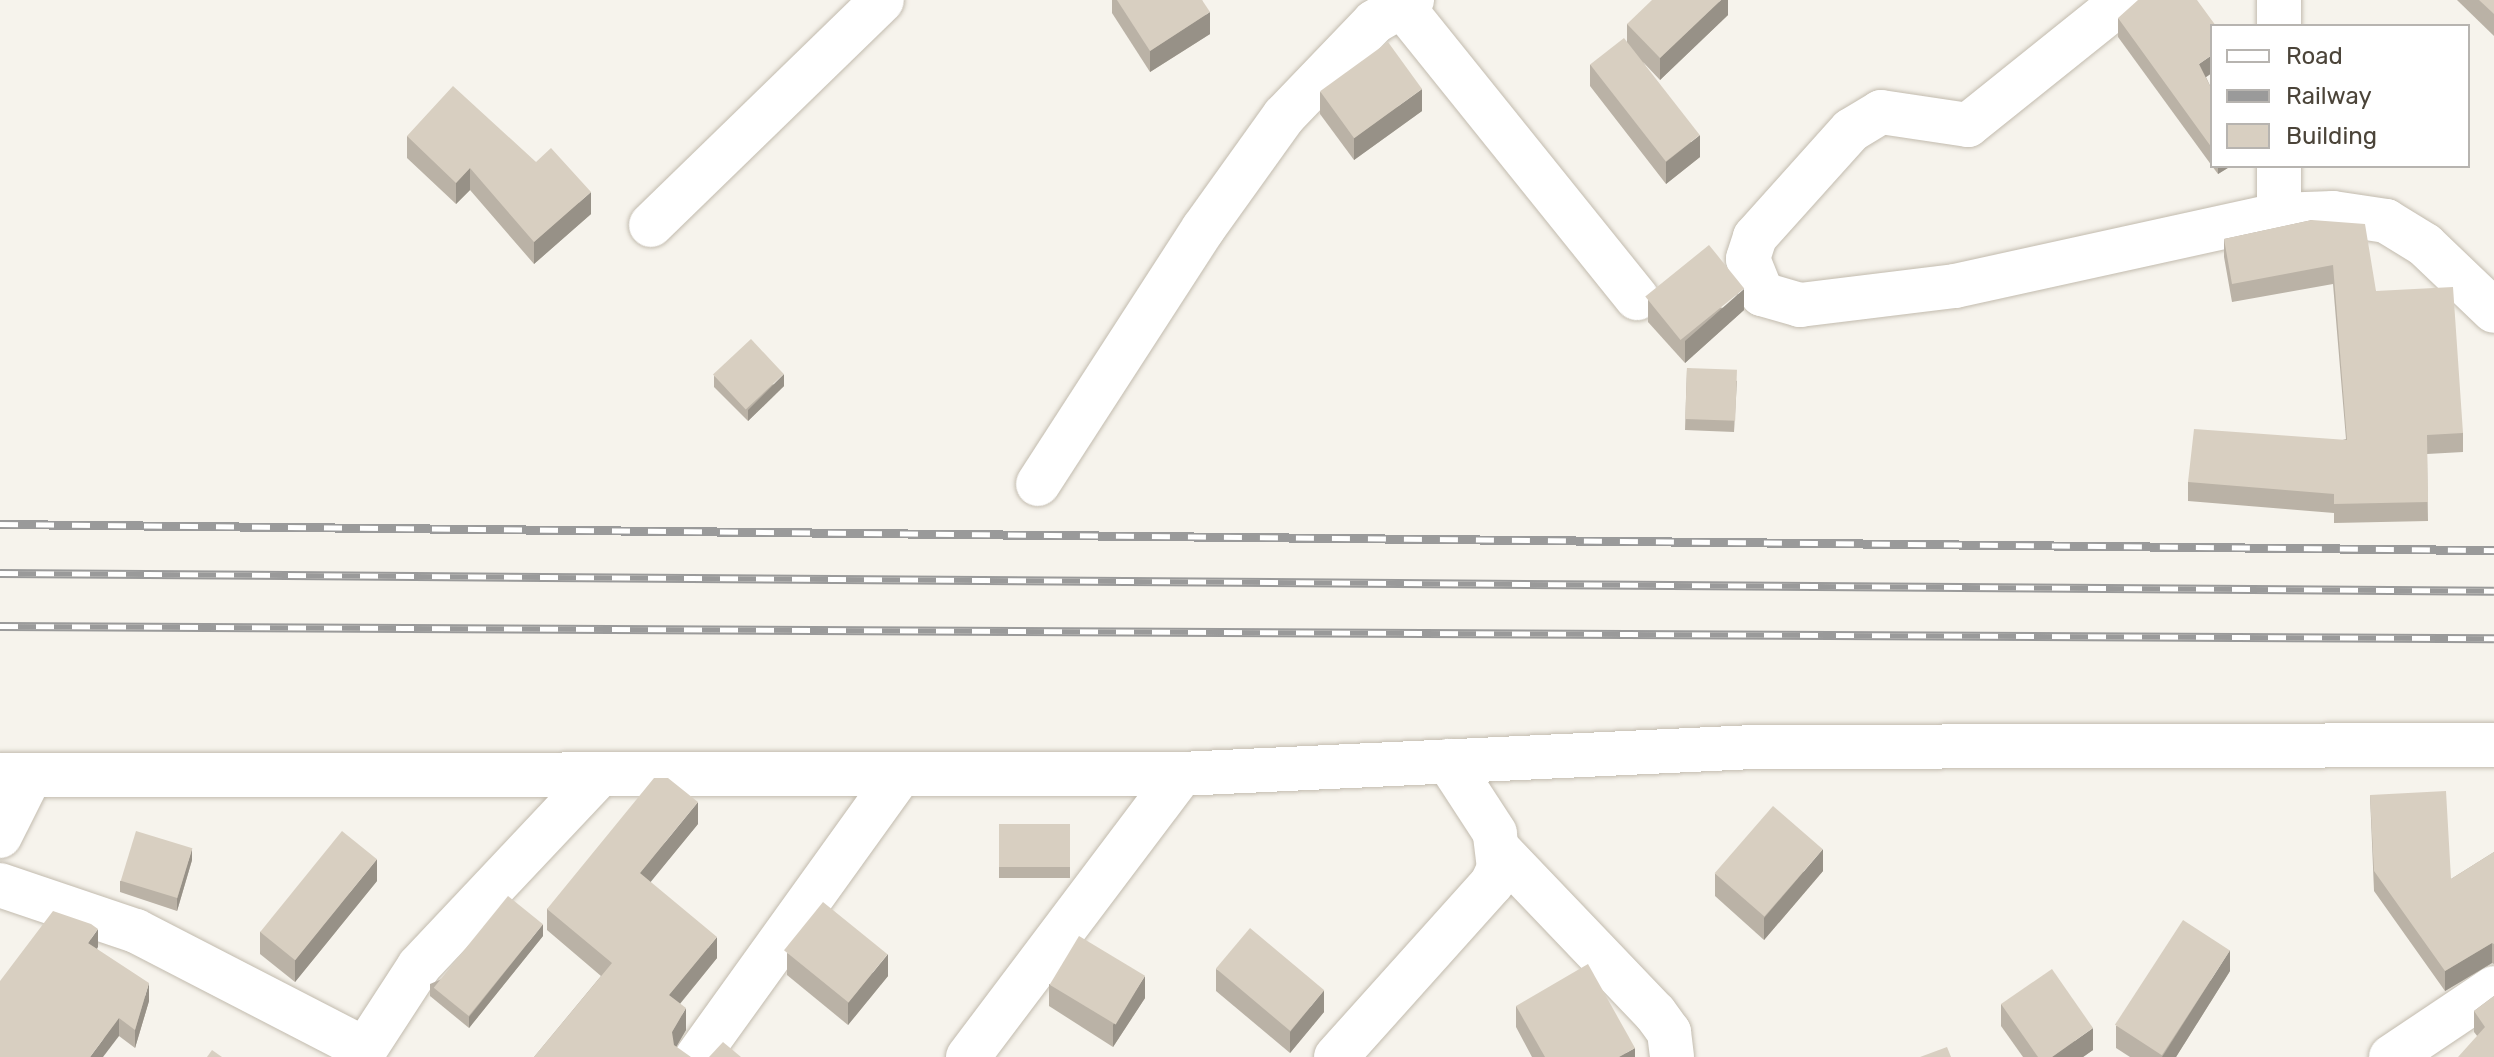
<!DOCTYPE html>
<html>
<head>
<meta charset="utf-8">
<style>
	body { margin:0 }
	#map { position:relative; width:2494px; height:1057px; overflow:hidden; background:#f6f3ec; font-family:Rubik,sans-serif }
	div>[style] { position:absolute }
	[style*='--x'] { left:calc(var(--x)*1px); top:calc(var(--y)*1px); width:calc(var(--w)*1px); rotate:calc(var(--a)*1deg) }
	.roads { filter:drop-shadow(0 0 2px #c2bbae) drop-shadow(0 0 2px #c2bbae) }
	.street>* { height:44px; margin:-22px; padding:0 22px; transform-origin:22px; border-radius:22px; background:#fff }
	.rail>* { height:9px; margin-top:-4.5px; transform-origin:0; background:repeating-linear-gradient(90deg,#fff 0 18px,#9a9a9a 0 36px); box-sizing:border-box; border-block:2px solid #9a9a9a }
	.wall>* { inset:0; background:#bab2a6; transform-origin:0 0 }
	.shaded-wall>* { inset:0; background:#979187 }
	.building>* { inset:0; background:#d8cfc1; transform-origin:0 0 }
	span { translate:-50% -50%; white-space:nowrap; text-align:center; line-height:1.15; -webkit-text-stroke:6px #fff; paint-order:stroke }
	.legend { position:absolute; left:2210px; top:24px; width:260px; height:144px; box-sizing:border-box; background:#fff; border:2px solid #b7b4b0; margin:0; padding:10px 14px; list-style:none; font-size:24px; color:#4b4439 }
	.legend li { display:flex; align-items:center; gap:16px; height:40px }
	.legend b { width:40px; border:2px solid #b7b4b0 }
</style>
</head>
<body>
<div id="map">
	<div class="roads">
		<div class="street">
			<div style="--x:2124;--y:0;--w:200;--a:141.3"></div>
			<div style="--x:1968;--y:125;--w:88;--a:-171.5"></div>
			<div style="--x:1881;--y:112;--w:35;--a:149"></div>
			<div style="--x:1851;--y:130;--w:144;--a:131.9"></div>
			<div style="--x:1755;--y:237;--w:23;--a:108"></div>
			<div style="--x:1748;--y:259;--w:38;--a:68"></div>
			<div style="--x:1762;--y:294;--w:40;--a:16"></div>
			<div style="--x:1800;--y:305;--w:156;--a:-7"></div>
			<div style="--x:1955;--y:286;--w:332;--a:-12.4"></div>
			<div style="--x:2279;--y:215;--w:54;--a:-2.1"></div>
			<div style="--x:2333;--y:213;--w:54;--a:8.6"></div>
			<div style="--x:2386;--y:221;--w:46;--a:31.6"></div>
			<div style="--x:2425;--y:245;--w:95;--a:43.7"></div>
			<div style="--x:1402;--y:6;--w:375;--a:51.2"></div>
			<div style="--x:2279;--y:26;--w:26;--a:-90"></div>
			<div style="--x:2279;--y:166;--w:49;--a:90"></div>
			<div style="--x:651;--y:225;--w:322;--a:-44.2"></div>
			<div style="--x:1038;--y:484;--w:304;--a:-57.1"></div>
			<div style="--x:1203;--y:229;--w:139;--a:-54.4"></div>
			<div style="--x:1284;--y:116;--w:130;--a:-46.2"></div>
			<div style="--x:1374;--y:22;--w:44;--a:-30.1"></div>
			<div style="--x:0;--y:775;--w:1181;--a:-0.05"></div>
			<div style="--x:1181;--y:774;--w:574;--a:-2.7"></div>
			<div style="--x:1754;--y:747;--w:740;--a:-0.15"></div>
			<div style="--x:0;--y:836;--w:67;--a:-63.4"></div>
			<div style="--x:1501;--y:852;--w:223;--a:46.3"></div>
			<div style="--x:1655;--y:1013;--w:24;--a:54"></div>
			<div style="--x:1669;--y:1032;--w:25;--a:83"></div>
			<div style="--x:0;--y:885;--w:144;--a:18.7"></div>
			<div style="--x:136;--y:931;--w:258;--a:27.3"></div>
			<div style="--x:360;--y:1057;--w:108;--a:-57"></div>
			<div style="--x:419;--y:966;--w:261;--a:-46.7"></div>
			<div style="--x:697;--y:1057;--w:347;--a:-54.3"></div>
			<div style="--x:968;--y:1057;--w:354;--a:-53"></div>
			<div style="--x:1336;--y:1057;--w:234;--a:-48.1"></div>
			<div style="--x:1492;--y:883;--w:17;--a:-65"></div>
			<div style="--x:1499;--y:868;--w:35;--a:-97"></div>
			<div style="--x:1495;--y:833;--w:86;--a:-123.1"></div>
			<div style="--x:2391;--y:1057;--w:124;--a:-33.8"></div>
		</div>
	</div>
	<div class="rail">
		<div style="--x:0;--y:524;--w:2494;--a:0.6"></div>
		<div style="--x:0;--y:573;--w:2494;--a:0.41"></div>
		<div style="--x:0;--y:626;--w:2494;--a:0.28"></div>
	</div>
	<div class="wall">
		<div style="clip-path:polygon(1112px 0,1202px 0,1210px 34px,1150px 72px,1112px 13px)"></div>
		<div style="clip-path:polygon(1728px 0,1728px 15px,1660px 80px,1643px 62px,1700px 157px,1666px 184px,1590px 86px,1590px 65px,1627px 42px,1627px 24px)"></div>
		<div style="clip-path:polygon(2457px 0,2494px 0,2494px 36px)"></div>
		<div style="clip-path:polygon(2118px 18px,2206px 77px,2212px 90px,2212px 166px,2118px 37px)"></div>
		<div style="clip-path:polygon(1320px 92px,1422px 111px,1354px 160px,1320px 114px)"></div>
		<div style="clip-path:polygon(407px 136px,536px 162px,591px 214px,534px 264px,470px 190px,456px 204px,407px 158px)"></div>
		<div style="clip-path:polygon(2212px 166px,2231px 166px,2218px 174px)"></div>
		<div style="clip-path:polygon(2312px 220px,2376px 291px,2463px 433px,2463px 452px,2427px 454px,2428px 521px,2334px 523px,2334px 513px,2188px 501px,2188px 482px,2346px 439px,2333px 284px,2232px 302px,2224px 257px,2224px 239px)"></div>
		<div style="clip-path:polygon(1648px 300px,1744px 310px,1685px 363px,1648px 322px)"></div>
		<div style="clip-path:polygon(1687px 368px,1737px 381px,1734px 432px,1685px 430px)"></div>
		<div style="clip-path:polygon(714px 376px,784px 386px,748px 421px,714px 387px)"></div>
		<div style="clip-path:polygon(2370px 795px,2451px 879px,2494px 852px,2494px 964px,2492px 963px,2445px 991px,2374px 891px)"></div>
		<div style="clip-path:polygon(698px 824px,650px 882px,717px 958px,680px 1004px,686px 1030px,676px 1047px,534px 1057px,601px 976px,547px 930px,547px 909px)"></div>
		<div style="left:999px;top:824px;width:71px;height:54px"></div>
		<div style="clip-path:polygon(192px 860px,177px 911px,120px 892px,120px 881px)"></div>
		<div style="clip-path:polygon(1823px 871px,1764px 940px,1715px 896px,1715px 874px)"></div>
		<div style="clip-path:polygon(377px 881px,295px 982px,260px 954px,260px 932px)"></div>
		<div style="clip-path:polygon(543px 936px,469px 1028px,430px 996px,430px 984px)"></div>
		<div style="clip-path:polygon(98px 947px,97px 949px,149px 1001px,135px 1048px,119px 1036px,0 1057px)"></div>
		<div style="clip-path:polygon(787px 953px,888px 976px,848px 1025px,787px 975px)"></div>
		<div style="clip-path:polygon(1216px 969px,1324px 1012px,1290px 1053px,1216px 991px)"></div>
		<div style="clip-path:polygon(2230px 971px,2176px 1057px,2130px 1057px,2116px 1048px,2116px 1026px)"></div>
		<div style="clip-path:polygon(1049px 984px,1145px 998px,1113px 1047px,1049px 1006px)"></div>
		<div style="clip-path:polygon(2494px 996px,2494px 1057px,2474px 1032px,2474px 1011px)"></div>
		<div style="clip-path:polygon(2001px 1004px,2093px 1050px,2083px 1057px,2023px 1057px,2001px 1026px)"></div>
		<div style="clip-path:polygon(1516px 1006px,1635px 1057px,1532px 1057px,1516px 1027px)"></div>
	</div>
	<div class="shaded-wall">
		<div style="clip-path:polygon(1721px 0,1728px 0,1728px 15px,1660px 80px,1660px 58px)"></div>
		<div style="clip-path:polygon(1210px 12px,1210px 34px,1150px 72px,1150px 51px)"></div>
		<div style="clip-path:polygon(2212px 55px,2212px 73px,2199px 82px,2199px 64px)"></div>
		<div style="clip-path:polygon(1422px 89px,1422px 111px,1354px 160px,1354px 138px)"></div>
		<div style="clip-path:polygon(1700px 135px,1700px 157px,1666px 184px,1666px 162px)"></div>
		<div style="clip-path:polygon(2218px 166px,2231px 166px,2218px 174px)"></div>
		<div style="clip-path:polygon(470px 168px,470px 190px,456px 204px,456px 183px)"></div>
		<div style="clip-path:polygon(591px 192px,591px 214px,534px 264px,534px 242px)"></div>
		<div style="clip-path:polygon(1744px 289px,1744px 310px,1685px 363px,1685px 341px)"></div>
		<div style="clip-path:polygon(784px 374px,784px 386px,748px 421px,748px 410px)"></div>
		<div style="clip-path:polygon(698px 802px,698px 824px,640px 895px,640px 873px)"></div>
		<div style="clip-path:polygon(192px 848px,192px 860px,177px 911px,177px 899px)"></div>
		<div style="clip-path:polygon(1823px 849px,1823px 871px,1764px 940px,1764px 918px)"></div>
		<div style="clip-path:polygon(377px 859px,377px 881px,295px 982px,295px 960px)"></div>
		<div style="clip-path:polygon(543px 924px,543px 936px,469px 1028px,469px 1017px)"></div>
		<div style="clip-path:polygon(98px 929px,98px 947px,88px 961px,88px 943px)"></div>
		<div style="clip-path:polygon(717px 937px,717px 958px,669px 1017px,669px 995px)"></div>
		<div style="clip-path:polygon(2492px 943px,2492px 963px,2445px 991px,2445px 971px)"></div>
		<div style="clip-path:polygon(2230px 950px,2230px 971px,2176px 1057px,2162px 1057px)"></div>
		<div style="clip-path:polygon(888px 954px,888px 976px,848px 1025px,848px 1003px)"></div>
		<div style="clip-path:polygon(1145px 976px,1145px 998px,1113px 1047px,1113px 1025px)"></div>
		<div style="clip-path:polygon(149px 983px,149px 1001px,135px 1048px,135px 1030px)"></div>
		<div style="clip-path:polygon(1324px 990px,1324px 1012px,1290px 1053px,1290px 1032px)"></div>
		<div style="clip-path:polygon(686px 1008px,686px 1030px,672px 1054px,672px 1032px)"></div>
		<div style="clip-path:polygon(119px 1018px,119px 1036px,103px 1057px,90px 1057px)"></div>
		<div style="clip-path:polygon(2093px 1028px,2093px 1050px,2083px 1057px,2052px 1057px)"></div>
		<div style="clip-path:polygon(1635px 1048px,1635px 1057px,1619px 1057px)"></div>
	</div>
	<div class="building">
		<div style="clip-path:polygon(1117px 0,1202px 0,1210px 12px,1150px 51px)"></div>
		<div style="clip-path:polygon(1652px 0,1721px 0,1660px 58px,1627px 24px)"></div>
		<div style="clip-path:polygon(2138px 0,2197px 0,2216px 26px,2212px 26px,2212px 55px,2199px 64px,2212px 90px,2212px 148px,2118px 18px)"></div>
		<div style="clip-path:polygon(2479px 0,2494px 0,2494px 14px)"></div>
		<div style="left:1624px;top:38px;width:123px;height:43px;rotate:52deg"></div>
		<div style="left:1388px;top:42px;width:58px;height:84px;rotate:54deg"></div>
		<div style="clip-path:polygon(453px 86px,536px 162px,551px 148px,591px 192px,534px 242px,470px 168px,456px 183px,407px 136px)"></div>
		<div style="clip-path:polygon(2312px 220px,2365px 224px,2376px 291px,2453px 287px,2463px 433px,2427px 435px,2428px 502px,2334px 504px,2334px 494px,2188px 482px,2194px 429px,2347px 440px,2333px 265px,2232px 284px,2224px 239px)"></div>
		<div style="left:1709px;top:245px;width:56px;height:82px;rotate:51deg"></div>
		<div style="left:751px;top:339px;width:48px;height:52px;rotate:47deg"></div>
		<div style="left:1687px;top:368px;width:50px;height:51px;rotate:2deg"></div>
		<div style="clip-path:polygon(654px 778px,668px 778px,698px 802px,640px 873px,717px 937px,669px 995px,686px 1008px,672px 1032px,674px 1045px,691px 1057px,534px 1057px,612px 963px,547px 909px)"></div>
		<div style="clip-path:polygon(2446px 791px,2451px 879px,2494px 852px,2494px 944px,2492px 943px,2445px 971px,2374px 871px,2370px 795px)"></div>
		<div style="left:1773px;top:806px;width:66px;height:89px;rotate:41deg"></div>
		<div style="left:999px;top:824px;width:71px;height:43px"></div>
		<div style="left:136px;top:831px;width:59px;height:52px;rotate:17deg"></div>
		<div style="left:342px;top:831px;width:45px;height:130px;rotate:39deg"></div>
		<div style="left:508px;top:896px;width:45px;height:118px;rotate:39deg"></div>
		<div style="left:823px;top:902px;width:83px;height:62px;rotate:39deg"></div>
		<div style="clip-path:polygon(53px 911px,91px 924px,98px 929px,88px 943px,149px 983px,135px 1030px,119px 1018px,90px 1057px,0 1057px,0 981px)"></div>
		<div style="left:2183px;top:920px;width:56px;height:125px;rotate:33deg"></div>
		<div style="left:1250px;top:928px;width:97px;height:53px;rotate:40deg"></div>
		<div style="left:1079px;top:936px;width:77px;height:57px;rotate:31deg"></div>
		<div style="clip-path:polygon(1588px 964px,1635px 1048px,1619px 1057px,1545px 1057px,1516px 1006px)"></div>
		<div style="clip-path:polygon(2052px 969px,2093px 1028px,2052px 1057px,2038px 1057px,2001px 1004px)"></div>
		<div style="clip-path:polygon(2494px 996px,2494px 1057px,2458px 1057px,2485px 1027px,2474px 1011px)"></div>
		<div style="clip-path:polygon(723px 1042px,741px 1057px,709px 1057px)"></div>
		<div style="clip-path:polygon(1947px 1047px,1951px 1057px,1920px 1057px)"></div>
		<div style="clip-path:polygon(212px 1050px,222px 1057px,207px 1057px)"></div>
	</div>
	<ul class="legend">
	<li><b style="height:10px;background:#fff"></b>Road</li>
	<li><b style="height:10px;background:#9a9a9a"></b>Railway</li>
	<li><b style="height:22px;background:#d8cfc1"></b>Building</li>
	</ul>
</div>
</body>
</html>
